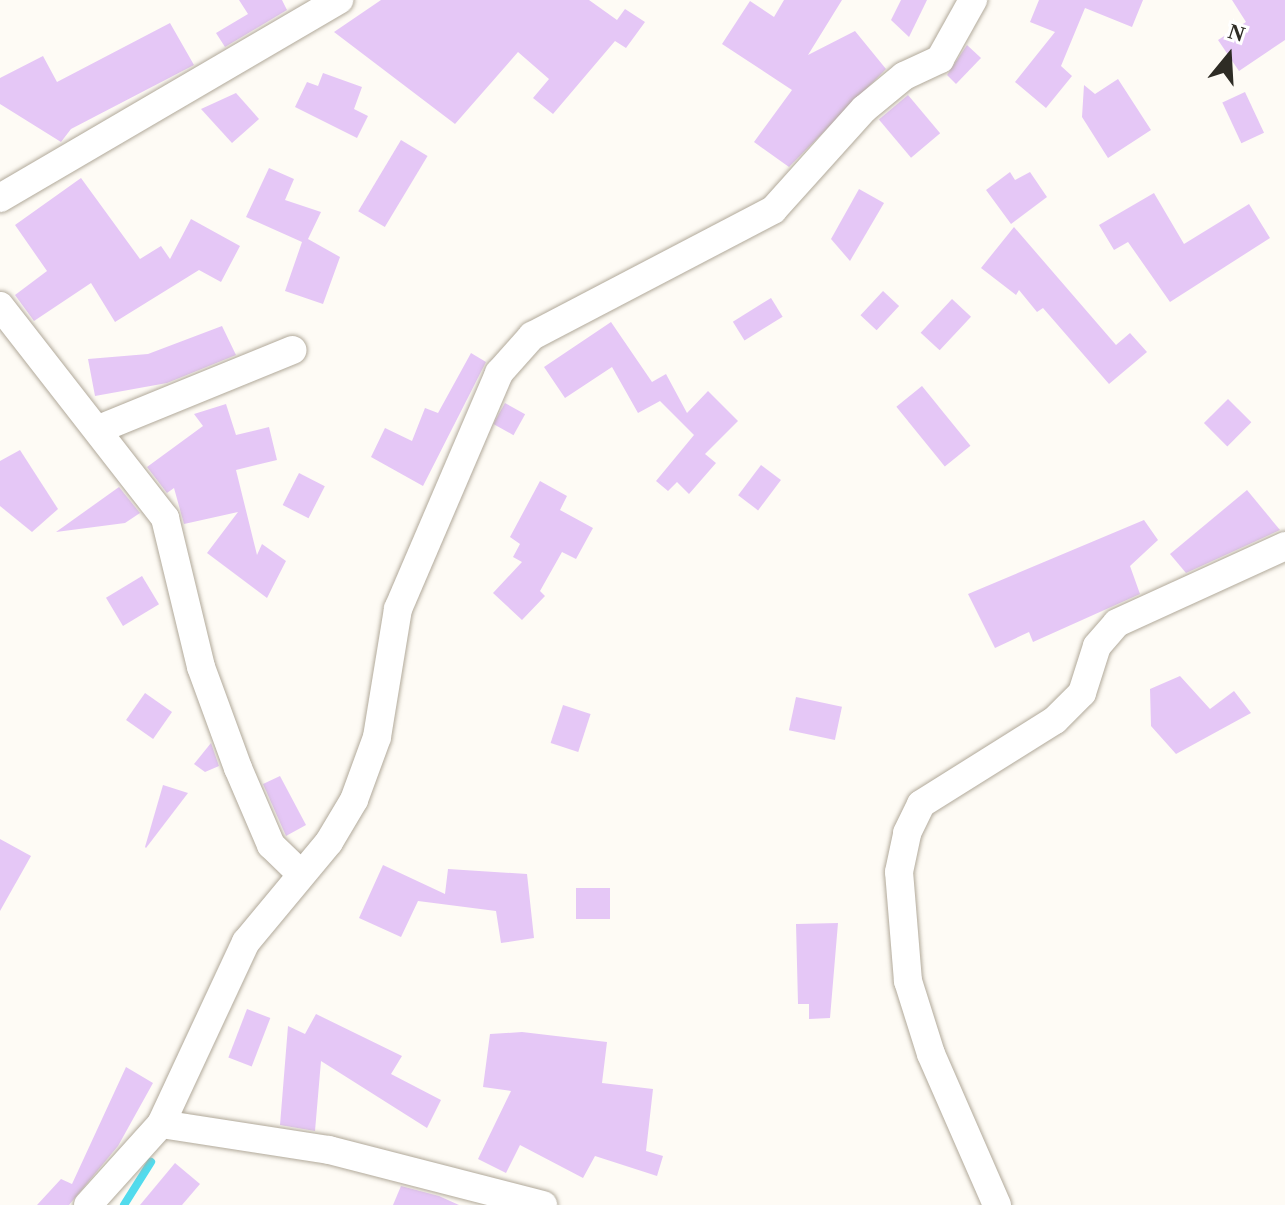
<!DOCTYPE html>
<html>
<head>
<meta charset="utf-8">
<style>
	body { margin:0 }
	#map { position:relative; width:1285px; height:1205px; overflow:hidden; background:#fefbf5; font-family:"Times New Roman",serif }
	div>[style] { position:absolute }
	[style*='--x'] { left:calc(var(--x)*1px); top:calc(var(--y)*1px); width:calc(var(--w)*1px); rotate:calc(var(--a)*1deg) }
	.stream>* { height:8px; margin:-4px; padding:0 4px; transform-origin:4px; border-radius:4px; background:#52dbed }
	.building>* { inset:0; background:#e5c7f6; transform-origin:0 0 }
	.roads { filter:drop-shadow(0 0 2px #b1a99a) drop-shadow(0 0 2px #b1a99a) }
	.minor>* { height:28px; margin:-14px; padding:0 14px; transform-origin:14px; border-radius:14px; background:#fff }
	span { translate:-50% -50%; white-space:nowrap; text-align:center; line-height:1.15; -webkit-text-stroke:8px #fff; paint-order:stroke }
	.north { position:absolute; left:1189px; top:16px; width:80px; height:80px; -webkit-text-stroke:6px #fff; paint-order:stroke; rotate:18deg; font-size:22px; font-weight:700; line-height:32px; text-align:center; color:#2e2c25 }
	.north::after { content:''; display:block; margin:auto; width:28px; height:36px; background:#2e2c25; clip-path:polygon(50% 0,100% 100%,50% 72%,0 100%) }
</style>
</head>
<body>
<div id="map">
	<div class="stream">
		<div style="--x:124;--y:1205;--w:51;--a:-57.9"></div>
	</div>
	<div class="building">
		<div style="clip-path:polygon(239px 0,282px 0,287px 10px,225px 47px,216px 33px,248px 14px)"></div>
		<div style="clip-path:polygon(381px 0,589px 0,617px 20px,625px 9px,645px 22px,626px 48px,615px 41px,553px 114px,533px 98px,549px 79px,518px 52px,455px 124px,334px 32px)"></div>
		<div style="clip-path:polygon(784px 0,842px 0,808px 55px,855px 31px,886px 69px,789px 167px,754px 142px,792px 90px,722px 44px,750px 1px,774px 17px)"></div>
		<div style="clip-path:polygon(901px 0,927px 0,909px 37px,891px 20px)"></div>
		<div style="clip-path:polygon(1039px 0,1143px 0,1132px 27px,1085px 8px,1061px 66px,1072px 76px,1046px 108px,1015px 82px,1055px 32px,1030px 22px)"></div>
		<div style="clip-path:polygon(1232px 0,1285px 0,1285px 40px,1239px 71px,1218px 40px,1246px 22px)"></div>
		<div style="clip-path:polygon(170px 23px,194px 65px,71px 129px,61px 142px,0 104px,0 78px,43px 56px,57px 82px)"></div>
		<div style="clip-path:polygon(967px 45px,981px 58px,956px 84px,947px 75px)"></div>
		<div style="clip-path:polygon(323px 73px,362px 87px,354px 109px,368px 116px,357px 138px,295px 107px,307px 82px,318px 86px)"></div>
		<div style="clip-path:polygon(1118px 79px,1151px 130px,1108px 158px,1082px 117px,1084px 85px,1095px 94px)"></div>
		<div style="left:1245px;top:92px;width:45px;height:25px;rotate:65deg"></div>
		<div style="clip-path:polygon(236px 93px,259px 119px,232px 143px,201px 109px)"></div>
		<div style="left:908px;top:95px;width:50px;height:38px;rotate:50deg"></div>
		<div style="left:401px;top:140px;width:31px;height:83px;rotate:31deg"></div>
		<div style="clip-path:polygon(269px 168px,294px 179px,285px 200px,321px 212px,308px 239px,340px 257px,323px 304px,285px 291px,302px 242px,246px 217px)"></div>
		<div style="clip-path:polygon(1010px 172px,1015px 180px,1030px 172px,1047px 197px,1011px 224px,986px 190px)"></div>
		<div style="clip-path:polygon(81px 178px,140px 259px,161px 246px,170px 259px,191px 219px,240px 246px,221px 282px,199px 270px,115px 322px,91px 283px,34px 321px,15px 295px,47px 271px,15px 225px)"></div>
		<div style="clip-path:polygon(859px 189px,884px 203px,850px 261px,831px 239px)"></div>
		<div style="clip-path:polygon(1154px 193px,1184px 244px,1249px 204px,1270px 238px,1170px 302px,1128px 242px,1114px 250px,1099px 225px)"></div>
		<div style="clip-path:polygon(1014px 227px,1116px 345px,1130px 333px,1147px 352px,1109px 384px,1043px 308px,1037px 312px,1019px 290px,1016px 295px,981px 268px)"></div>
		<div style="left:883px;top:291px;width:22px;height:33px;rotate:43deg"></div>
		<div style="left:771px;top:298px;width:22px;height:45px;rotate:58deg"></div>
		<div style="left:952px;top:299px;width:26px;height:46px;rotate:43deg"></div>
		<div style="clip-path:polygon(611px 322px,652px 382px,666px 374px,687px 413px,708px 391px,738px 421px,705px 454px,716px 463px,689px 494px,677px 482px,668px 491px,656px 481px,694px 435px,660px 401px,638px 413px,612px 367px,565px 398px,544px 367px)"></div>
		<div style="clip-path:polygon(222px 326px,236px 355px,167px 383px,95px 396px,88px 359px,148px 354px)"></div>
		<div style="clip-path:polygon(471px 353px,486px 362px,423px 486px,371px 457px,385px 428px,412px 441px,425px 408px,438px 413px)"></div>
		<div style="left:922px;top:386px;width:77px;height:33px;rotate:51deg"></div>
		<div style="left:1228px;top:399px;width:33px;height:34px;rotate:45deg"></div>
		<div style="left:505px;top:403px;width:23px;height:24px;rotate:29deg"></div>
		<div style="clip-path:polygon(226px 404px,236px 435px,269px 427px,277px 460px,236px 470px,257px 555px,262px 544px,286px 561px,267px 598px,207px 553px,238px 512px,184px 524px,174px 488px,167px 493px,147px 467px,203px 426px,194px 414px)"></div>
		<div style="clip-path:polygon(20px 450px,58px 509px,32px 532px,0 506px,0 461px)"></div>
		<div style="left:761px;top:465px;width:25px;height:38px;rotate:37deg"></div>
		<div style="left:299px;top:473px;width:29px;height:36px;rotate:27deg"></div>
		<div style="clip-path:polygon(540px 481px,567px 496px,560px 510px,593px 528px,576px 559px,562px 552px,540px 591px,545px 596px,522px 620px,493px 593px,522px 562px,513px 557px,520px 544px,510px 537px)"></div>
		<div style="clip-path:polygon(119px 487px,140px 513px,125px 523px,56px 532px)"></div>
		<div style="clip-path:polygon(1247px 490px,1280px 530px,1186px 573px,1170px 554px)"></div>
		<div style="clip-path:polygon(1144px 520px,1158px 540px,1130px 566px,1140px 594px,1033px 642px,1029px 632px,995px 648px,968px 594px)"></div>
		<div style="left:142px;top:576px;width:33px;height:42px;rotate:59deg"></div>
		<div style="clip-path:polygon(1180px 676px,1210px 709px,1234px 691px,1251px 713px,1176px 754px,1151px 726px,1150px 689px)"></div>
		<div style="left:145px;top:693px;width:33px;height:33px;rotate:35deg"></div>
		<div style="left:796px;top:697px;width:47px;height:34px;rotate:12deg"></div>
		<div style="left:563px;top:705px;width:29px;height:40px;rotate:18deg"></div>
		<div style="clip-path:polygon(211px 743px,219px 766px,205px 772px,194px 764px)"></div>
		<div style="clip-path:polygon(280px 776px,306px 825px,286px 836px,263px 784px)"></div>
		<div style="clip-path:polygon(163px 785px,188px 793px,146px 848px,145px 847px)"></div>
		<div style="clip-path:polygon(0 839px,31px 856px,0 911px)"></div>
		<div style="clip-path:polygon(383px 865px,445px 894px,448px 869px,527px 874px,534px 938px,501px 943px,496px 911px,418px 901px,401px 937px,359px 918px)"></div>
		<div style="left:576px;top:888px;width:34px;height:31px"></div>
		<div style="clip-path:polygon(838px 923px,830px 1018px,809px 1019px,809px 1004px,798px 1004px,796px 924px)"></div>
		<div style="left:247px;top:1009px;width:25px;height:52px;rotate:21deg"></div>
		<div style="clip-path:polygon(316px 1014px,402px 1056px,391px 1074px,441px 1100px,427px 1128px,321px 1061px,315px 1131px,280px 1125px,288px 1026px,305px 1034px)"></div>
		<div style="clip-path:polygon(522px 1032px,607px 1042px,602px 1083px,653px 1089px,646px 1151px,663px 1156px,657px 1176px,595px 1156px,583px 1178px,520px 1145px,506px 1173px,478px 1159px,511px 1091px,483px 1087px,490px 1034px)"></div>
		<div style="clip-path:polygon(126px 1067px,153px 1083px,118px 1146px,69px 1205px,37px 1205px,61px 1179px,72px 1184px)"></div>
		<div style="clip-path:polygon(175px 1163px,200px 1184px,182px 1205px,140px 1205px)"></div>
		<div style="clip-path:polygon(401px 1186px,439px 1196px,459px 1205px,393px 1205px)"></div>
	</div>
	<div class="roads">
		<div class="minor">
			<div style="--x:0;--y:198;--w:393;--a:-30.3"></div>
			<div style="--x:0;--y:306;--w:269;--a:52.1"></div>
			<div style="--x:165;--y:518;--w:153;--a:76.4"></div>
			<div style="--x:201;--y:667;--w:108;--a:69.9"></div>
			<div style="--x:238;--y:768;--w:84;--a:66.8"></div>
			<div style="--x:271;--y:845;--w:37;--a:44"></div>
			<div style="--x:99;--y:429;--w:209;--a:-22.2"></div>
			<div style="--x:161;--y:1124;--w:170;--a:8.8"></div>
			<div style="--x:329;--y:1150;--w:221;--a:14.4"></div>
			<div style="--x:88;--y:1205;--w:109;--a:-48"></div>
			<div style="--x:161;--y:1124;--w:201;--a:-65"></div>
			<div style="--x:246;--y:942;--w:130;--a:-50.3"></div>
			<div style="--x:329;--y:842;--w:49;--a:-59.2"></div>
			<div style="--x:354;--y:800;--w:67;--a:-69.9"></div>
			<div style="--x:377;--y:737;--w:130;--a:-80.7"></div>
			<div style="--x:398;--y:609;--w:257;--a:-66.8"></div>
			<div style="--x:499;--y:373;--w:50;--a:-48.3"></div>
			<div style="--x:532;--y:336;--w:272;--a:-27.6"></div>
			<div style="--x:773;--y:210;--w:136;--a:-48"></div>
			<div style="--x:864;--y:109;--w:52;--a:-39.5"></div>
			<div style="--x:904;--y:76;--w:40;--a:-25"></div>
			<div style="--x:940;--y:59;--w:68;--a:-60.8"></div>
			<div style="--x:997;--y:1205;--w:165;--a:-113.6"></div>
			<div style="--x:931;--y:1054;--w:77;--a:-107.5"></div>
			<div style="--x:908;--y:981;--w:109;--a:-94.7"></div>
			<div style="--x:899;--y:872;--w:40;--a:-78"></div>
			<div style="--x:907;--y:833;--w:32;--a:-64"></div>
			<div style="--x:921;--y:804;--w:158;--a:-32.1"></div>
			<div style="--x:1055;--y:720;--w:38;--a:-45"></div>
			<div style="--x:1082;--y:693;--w:49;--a:-72.3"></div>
			<div style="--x:1097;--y:646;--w:30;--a:-49"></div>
			<div style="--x:1117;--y:623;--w:185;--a:-24.6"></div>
		</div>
	</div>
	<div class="north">N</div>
</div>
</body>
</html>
